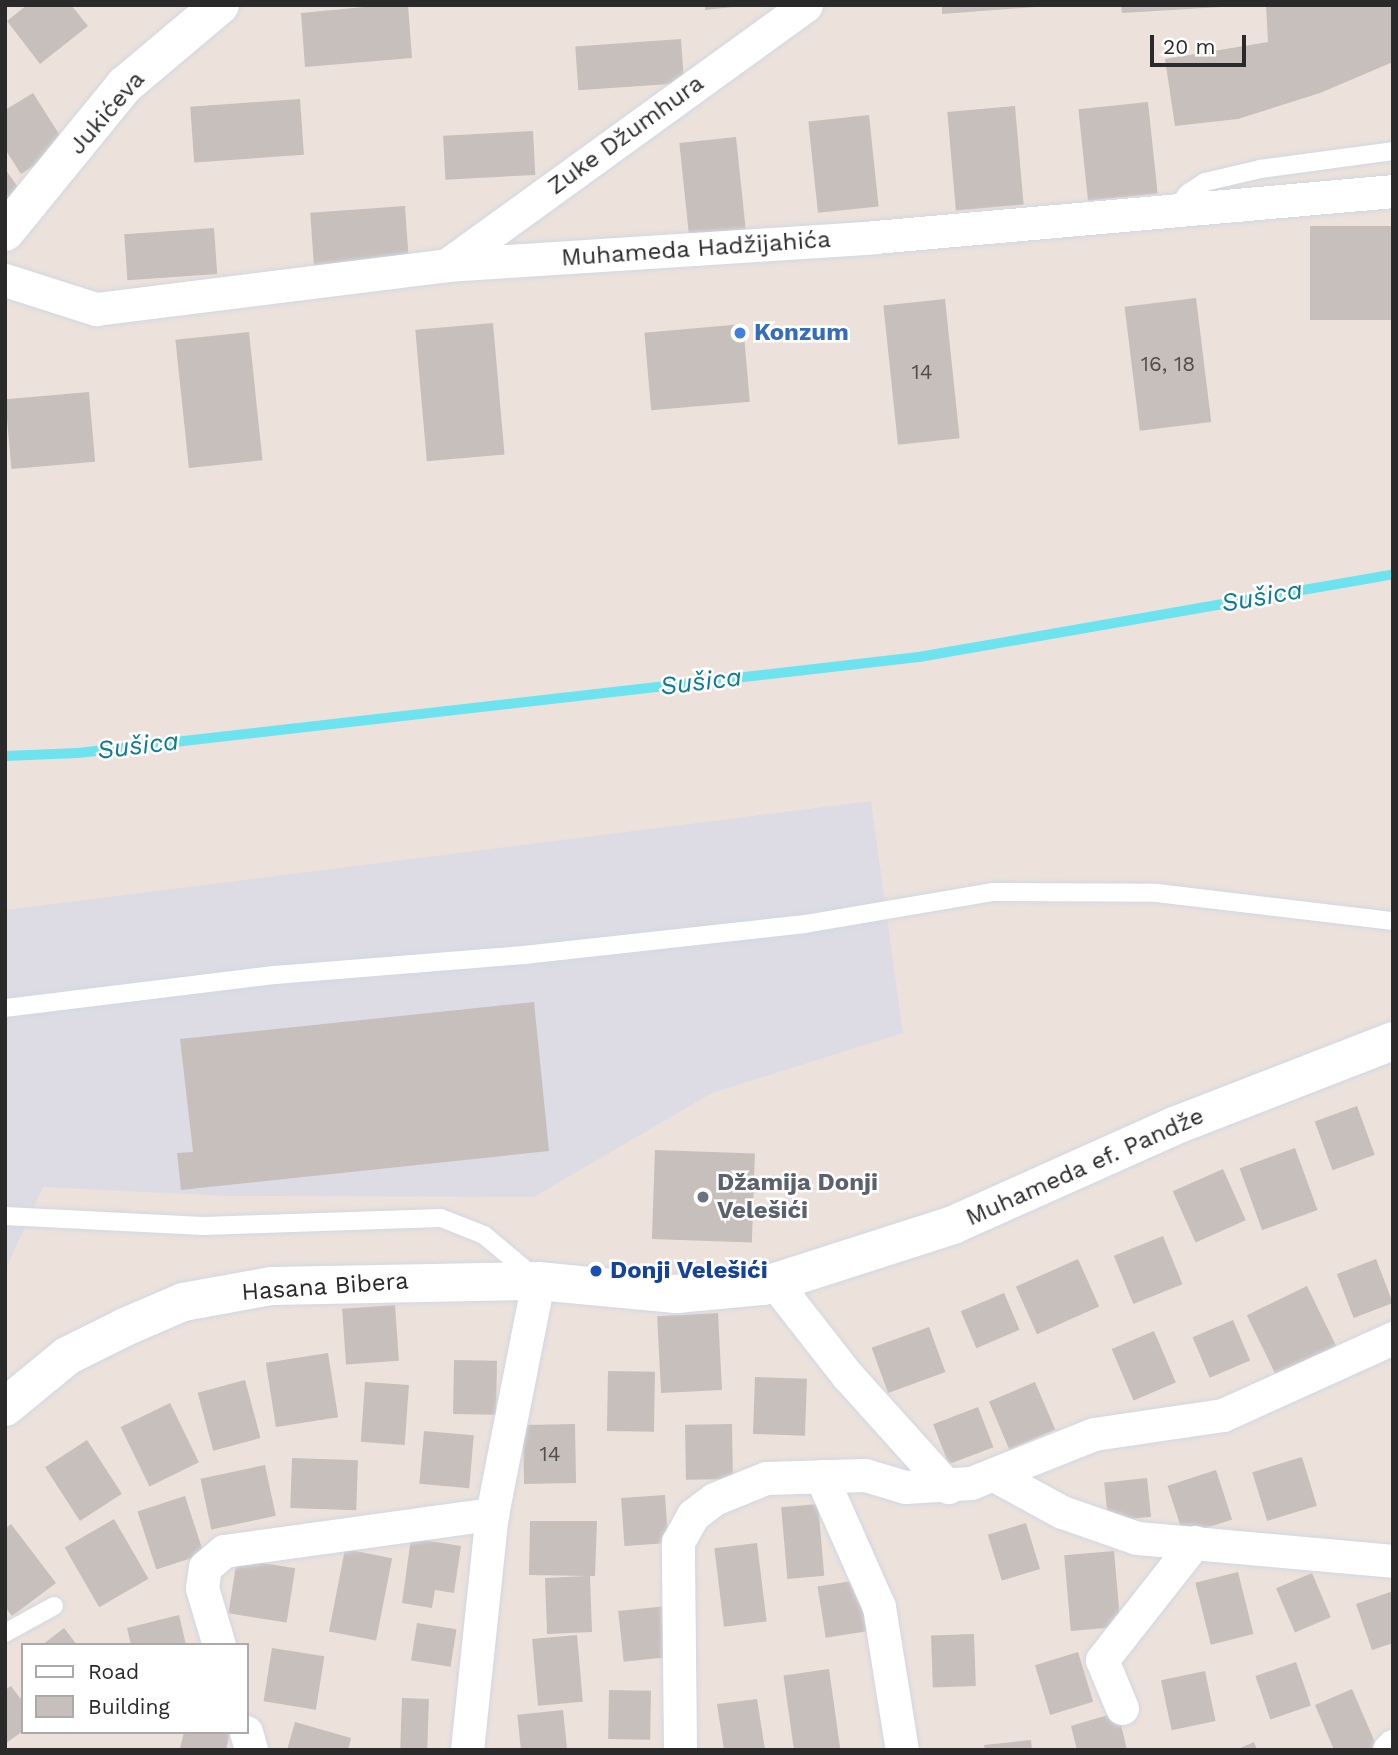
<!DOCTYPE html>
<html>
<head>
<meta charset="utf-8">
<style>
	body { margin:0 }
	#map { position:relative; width:1398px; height:1755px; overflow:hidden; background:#ece2db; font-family:"Work Sans",sans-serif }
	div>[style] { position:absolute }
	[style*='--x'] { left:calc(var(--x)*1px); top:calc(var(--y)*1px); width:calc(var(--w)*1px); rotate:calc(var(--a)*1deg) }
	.industrial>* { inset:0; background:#dddce4 }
	.stream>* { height:10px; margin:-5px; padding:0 5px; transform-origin:5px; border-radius:5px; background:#6de3ef }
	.building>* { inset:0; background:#c7bfbb; transform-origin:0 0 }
	.roads { filter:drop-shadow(0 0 2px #d1d7e3) drop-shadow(0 0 2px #d1d7e3) }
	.lane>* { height:18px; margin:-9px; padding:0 9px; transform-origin:9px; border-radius:9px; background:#fff }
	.street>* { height:33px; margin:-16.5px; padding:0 16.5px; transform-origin:16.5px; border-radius:16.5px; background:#fff }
	.secondary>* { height:38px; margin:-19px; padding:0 19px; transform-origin:19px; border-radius:19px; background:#fff }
	.dots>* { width:19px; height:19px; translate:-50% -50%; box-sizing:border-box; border:4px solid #fff; border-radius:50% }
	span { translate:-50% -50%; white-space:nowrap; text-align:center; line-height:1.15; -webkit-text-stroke:5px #fff; paint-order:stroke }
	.number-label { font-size:21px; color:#514f4e }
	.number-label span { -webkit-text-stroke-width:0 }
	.street-label { font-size:24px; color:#2a2a2a }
	.shop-label { font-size:24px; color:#366cbe; font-weight:700 }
	.left { translate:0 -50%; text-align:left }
	.worship-label { font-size:24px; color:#5b616d; font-weight:700 }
	.transit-label { font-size:24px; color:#164399; font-weight:700 }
	.water-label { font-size:26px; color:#0c7c94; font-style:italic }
	.frame { position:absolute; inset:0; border:7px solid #2a2a2a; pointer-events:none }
	.legend { position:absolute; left:21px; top:1643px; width:228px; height:91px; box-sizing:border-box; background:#fff; border:2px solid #aaa; margin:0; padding:9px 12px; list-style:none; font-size:21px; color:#2a2a2a }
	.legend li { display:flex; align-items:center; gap:14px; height:35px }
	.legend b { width:35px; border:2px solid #aaa }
	.scale { position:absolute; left:1150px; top:35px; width:96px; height:32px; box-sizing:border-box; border:4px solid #2a2a2a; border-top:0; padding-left:9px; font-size:21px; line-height:24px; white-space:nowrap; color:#2a2a2a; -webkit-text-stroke:5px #fff; paint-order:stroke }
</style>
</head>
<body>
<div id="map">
	<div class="industrial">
		<div style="clip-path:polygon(871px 801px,903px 1033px,712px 1093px,534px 1197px,226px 1196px,43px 1187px,5px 1271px,5px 910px)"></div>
	</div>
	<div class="stream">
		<div style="--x:5;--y:756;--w:73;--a:-2.4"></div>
		<div style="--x:78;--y:753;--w:846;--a:-6.51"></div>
		<div style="--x:919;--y:657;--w:481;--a:-9.9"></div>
	</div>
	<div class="building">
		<div style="clip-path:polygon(27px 5px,71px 5px,88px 26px,40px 64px,7px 21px)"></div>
		<div style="clip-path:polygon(385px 5px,408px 5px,412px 58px,305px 67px,301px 13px)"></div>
		<div style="clip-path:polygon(705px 5px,733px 5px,733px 7px,705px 10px)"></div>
		<div style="clip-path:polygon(942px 5px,1035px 5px,1035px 7px,942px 14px)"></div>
		<div style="clip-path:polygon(1121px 5px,1221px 5px,1221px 7px,1122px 13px)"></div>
		<div style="clip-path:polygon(1266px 5px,1393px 5px,1393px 62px,1320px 93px,1238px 119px,1175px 126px,1165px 59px,1268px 42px)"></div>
		<div style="left:681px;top:39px;width:44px;height:106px;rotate:86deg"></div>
		<div style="clip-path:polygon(33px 93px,66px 145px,21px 174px,5px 149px,5px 110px)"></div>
		<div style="left:300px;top:99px;width:56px;height:110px;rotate:86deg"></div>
		<div style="left:1148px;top:102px;width:92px;height:70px;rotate:84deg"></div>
		<div style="left:1015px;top:106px;width:99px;height:68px;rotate:85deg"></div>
		<div style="left:869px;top:115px;width:92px;height:61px;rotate:84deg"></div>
		<div style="left:533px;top:131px;width:44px;height:90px;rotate:87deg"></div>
		<div style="left:736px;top:137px;width:93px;height:57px;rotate:84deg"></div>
		<div style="clip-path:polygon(5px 169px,28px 201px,5px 217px)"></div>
		<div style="left:405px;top:206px;width:53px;height:95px;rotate:86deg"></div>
		<div style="left:1393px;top:226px;width:94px;height:83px;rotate:90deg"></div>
		<div style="left:214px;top:228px;width:46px;height:90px;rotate:86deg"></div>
		<div style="left:1196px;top:298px;width:125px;height:72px;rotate:83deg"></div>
		<div style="left:945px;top:299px;width:140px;height:62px;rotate:84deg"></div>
		<div style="left:493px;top:323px;width:132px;height:78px;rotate:85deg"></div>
		<div style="left:743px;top:324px;width:78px;height:99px;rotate:85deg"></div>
		<div style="left:249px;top:332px;width:129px;height:74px;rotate:84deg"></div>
		<div style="left:89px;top:392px;width:70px;height:84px;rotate:85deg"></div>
		<div style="clip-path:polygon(534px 1002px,549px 1151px,181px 1190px,177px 1153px,193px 1152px,180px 1039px)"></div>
		<div style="left:1357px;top:1106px;width:52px;height:45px;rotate:70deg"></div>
		<div style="left:1295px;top:1148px;width:66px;height:59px;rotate:70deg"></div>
		<div style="left:655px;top:1150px;width:100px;height:89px;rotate:2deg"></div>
		<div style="left:1223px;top:1169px;width:56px;height:55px;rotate:66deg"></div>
		<div style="left:1163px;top:1236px;width:52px;height:53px;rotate:68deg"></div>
		<div style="left:1078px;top:1259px;width:52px;height:68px;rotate:66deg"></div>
		<div style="left:1376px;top:1259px;width:47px;height:42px;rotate:69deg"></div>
		<div style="left:1307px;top:1286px;width:70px;height:67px;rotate:64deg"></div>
		<div style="left:1004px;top:1293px;width:40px;height:47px;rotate:67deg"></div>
		<div style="left:395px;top:1305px;width:56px;height:53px;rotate:86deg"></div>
		<div style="left:718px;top:1313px;width:77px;height:61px;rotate:87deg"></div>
		<div style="left:1233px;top:1320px;width:44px;height:44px;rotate:67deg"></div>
		<div style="left:929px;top:1327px;width:48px;height:61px;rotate:70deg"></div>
		<div style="left:1154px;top:1331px;width:56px;height:46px;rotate:67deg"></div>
		<div style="left:328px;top:1353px;width:65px;height:63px;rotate:81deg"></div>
		<div style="left:454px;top:1360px;width:43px;height:54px;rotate:1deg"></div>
		<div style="left:608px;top:1371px;width:47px;height:60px;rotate:1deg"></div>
		<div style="left:755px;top:1377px;width:52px;height:57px;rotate:2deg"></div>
		<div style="left:245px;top:1380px;width:60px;height:49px;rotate:75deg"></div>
		<div style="left:365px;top:1382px;width:44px;height:60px;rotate:4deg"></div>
		<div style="left:1035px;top:1382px;width:52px;height:50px;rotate:67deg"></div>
		<div style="left:170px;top:1403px;width:66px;height:55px;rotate:64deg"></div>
		<div style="left:978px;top:1407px;width:43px;height:48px;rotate:69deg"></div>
		<div style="left:575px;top:1424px;width:59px;height:52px;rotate:89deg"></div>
		<div style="left:732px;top:1424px;width:55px;height:47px;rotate:89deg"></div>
		<div style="left:424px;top:1431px;width:50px;height:53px;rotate:5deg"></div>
		<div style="left:87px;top:1440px;width:64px;height:50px;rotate:57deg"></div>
		<div style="left:1302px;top:1457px;width:51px;height:52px;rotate:73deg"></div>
		<div style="left:292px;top:1458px;width:66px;height:50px;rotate:2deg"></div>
		<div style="left:265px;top:1465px;width:52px;height:66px;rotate:78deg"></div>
		<div style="left:1216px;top:1470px;width:52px;height:51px;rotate:72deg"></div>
		<div style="left:1147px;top:1478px;width:39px;height:43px;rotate:84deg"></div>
		<div style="left:665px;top:1495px;width:48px;height:44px;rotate:86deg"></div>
		<div style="left:185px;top:1496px;width:61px;height:50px;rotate:72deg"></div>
		<div style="left:818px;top:1504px;width:72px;height:37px;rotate:85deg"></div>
		<div style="left:114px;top:1519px;width:69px;height:57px;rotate:60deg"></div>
		<div style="clip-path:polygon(530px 1521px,597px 1521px,595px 1576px,590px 1576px,592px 1632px,547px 1634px,545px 1578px,587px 1576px,529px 1575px)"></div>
		<div style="left:1026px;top:1523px;width:48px;height:40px;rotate:73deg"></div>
		<div style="clip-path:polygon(11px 1524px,56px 1583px,12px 1616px,5px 1607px,5px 1529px)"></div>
		<div style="clip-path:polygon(411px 1538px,461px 1546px,454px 1593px,435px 1590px,432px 1608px,402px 1603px)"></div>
		<div style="left:757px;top:1543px;width:79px;height:43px;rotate:83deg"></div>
		<div style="left:345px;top:1549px;width:48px;height:84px;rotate:11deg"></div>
		<div style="left:1114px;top:1551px;width:76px;height:50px;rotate:85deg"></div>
		<div style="left:237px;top:1559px;width:59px;height:55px;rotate:9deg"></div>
		<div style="left:1238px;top:1572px;width:64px;height:44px;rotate:76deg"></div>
		<div style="left:1312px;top:1573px;width:48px;height:39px;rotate:67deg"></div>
		<div style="left:865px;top:1579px;width:52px;height:48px;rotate:81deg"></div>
		<div style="clip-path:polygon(1393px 1591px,1393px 1643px,1372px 1650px,1356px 1604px)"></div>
		<div style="left:667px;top:1606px;width:51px;height:49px;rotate:84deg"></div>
		<div style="clip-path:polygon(179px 1615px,186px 1645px,131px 1645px,127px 1628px)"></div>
		<div style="left:417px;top:1623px;width:40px;height:38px;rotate:9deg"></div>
		<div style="clip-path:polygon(64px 1628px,77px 1645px,42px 1645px)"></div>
		<div style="left:974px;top:1634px;width:52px;height:43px;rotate:88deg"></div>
		<div style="left:577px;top:1635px;width:67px;height:45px;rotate:85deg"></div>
		<div style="left:272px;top:1648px;width:53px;height:54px;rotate:9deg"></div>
		<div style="left:1078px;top:1652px;width:52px;height:45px;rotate:73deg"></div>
		<div style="left:1296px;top:1662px;width:46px;height:43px;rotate:71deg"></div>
		<div style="left:829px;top:1669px;width:82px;height:46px;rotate:82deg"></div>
		<div style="left:1205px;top:1671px;width:51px;height:45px;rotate:78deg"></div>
		<div style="clip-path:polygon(11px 1686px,23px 1702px,23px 1731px,5px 1744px,5px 1690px)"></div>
		<div style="clip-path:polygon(1352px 1689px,1377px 1747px,1370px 1750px,1334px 1750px,1315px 1705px)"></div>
		<div style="left:609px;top:1690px;width:42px;height:49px;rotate:1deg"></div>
		<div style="left:402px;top:1698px;width:27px;height:52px;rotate:2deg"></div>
		<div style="clip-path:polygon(757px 1699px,765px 1750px,724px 1750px,717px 1704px)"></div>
		<div style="left:563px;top:1710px;width:40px;height:46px;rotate:84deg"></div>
		<div style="clip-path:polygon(1118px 1712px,1127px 1750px,1077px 1750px,1071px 1726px)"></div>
		<div style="clip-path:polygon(295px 1722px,351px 1738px,348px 1750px,287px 1750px)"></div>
		<div style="clip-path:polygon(184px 1732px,230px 1732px,226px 1750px,180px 1748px)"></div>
		<div style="clip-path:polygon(1031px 1740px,1032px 1750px,985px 1750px,984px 1745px)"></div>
		<div style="clip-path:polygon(1254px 1742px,1257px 1750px,1236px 1750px)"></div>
	</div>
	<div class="roads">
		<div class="lane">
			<div style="--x:1176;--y:209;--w:20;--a:-53"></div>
			<div style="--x:1188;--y:193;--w:20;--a:-33"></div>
			<div style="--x:1205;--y:182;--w:57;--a:-13.3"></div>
			<div style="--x:1260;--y:169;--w:134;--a:-7.7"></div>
			<div style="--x:5;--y:1008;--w:272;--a:-7"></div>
			<div style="--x:275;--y:975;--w:250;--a:-4.6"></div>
			<div style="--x:524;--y:955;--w:283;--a:-6.3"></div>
			<div style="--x:805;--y:924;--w:191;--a:-9.7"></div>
			<div style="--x:993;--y:892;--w:164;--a:0.3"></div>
			<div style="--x:1157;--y:893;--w:238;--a:6.8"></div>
			<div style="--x:5;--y:1216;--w:198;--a:2.9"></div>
			<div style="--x:203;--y:1226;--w:238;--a:-1.9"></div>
			<div style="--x:441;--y:1218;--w:46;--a:21.6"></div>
			<div style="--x:484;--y:1235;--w:64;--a:39.9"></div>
			<div style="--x:5;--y:1633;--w:56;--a:-28.9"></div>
		</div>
		<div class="street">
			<div style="--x:447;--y:265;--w:443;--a:-35.9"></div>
			<div style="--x:5;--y:280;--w:96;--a:17.7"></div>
			<div style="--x:96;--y:309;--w:354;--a:-7.1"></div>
			<div style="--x:447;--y:265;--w:429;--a:-3.7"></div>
			<div style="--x:875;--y:237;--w:520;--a:-5.07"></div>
			<div style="--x:775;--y:1283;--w:117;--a:52"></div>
			<div style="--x:847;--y:1375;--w:151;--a:48"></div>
			<div style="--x:821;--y:1476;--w:143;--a:66.1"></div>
			<div style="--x:879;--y:1607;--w:145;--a:80.9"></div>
			<div style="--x:996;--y:1476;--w:75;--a:28.6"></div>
			<div style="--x:1062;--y:1512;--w:79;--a:19.1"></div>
			<div style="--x:1137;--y:1538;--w:257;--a:5.1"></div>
			<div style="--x:219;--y:1645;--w:59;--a:-106.6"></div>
			<div style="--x:202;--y:1588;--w:21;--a:-82"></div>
			<div style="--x:205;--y:1567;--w:25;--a:-40"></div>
			<div style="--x:224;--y:1551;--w:271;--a:-7.9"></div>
			<div style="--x:1122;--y:1708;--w:52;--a:-112.6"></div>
			<div style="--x:1102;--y:1660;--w:150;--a:-51.8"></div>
			<div style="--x:246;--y:1732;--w:19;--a:74"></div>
			<div style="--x:467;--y:1750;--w:237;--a:-84"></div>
			<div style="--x:492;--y:1514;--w:237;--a:-78.8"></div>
			<div style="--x:680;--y:1750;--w:208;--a:-90.6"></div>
			<div style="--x:678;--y:1542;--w:31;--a:-61"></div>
			<div style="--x:693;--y:1515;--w:26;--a:-37"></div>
			<div style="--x:714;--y:1499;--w:56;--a:-22"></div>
			<div style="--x:766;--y:1478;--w:99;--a:-1.7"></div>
			<div style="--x:865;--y:1475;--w:42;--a:16.7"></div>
			<div style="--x:905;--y:1487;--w:66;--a:-3.5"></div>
			<div style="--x:971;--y:1483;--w:132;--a:-21.7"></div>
			<div style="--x:1094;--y:1434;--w:130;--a:-8.4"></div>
			<div style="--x:1223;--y:1415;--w:187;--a:-24.4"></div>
			<div style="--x:1389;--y:1750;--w:6;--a:-45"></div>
		</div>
		<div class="secondary">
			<div style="--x:5;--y:232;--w:190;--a:-50.8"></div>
			<div style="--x:125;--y:85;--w:124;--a:-40.1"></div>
			<div style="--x:5;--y:1407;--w:80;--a:-39.4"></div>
			<div style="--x:67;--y:1356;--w:65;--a:-26.6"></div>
			<div style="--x:125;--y:1327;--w:63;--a:-23.3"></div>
			<div style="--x:183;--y:1302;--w:89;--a:-10.3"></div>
			<div style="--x:271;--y:1286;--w:267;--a:-1.1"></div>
			<div style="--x:538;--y:1281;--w:139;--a:5.4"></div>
			<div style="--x:676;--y:1294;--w:87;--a:-5.3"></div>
			<div style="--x:763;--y:1286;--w:200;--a:-17.8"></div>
			<div style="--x:953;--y:1225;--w:242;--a:-24.1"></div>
			<div style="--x:1174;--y:1126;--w:235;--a:-21.2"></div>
		</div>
	</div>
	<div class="dots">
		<div style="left:740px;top:333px;background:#3f7fe0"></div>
		<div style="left:703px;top:1197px;background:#6b7280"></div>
		<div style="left:596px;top:1271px;background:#1a4fb4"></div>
	</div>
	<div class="number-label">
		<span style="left:1168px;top:364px">16, 18</span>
		<span style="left:922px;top:372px">14</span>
		<span style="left:550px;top:1454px">14</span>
	</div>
	<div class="street-label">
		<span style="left:107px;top:113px;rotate:-49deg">Jukićeva</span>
		<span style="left:626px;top:135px;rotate:-36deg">Zuke Džumhura</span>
		<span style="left:696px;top:249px;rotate:-4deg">Muhameda Hadžijahića</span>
		<span style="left:1085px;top:1167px;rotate:-24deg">Muhameda ef. Pandže</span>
		<span style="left:325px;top:1287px;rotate:-4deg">Hasana Bibera</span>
	</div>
	<div class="shop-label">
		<span class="left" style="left:754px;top:333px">Konzum</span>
	</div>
	<div class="worship-label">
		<span class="left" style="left:717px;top:1197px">Džamija Donji<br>Velešići</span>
	</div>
	<div class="transit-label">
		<span class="left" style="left:610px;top:1271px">Donji Velešići</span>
	</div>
	<div class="water-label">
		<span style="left:1262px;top:597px;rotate:-10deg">Sušica</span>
		<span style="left:701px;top:682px;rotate:-7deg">Sušica</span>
		<span style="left:138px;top:746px;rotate:-7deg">Sušica</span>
	</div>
	<div class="frame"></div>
	<ul class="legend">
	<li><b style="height:9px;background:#fff"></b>Road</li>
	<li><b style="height:19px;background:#c7bfbb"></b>Building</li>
	</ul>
	<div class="scale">20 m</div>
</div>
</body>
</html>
